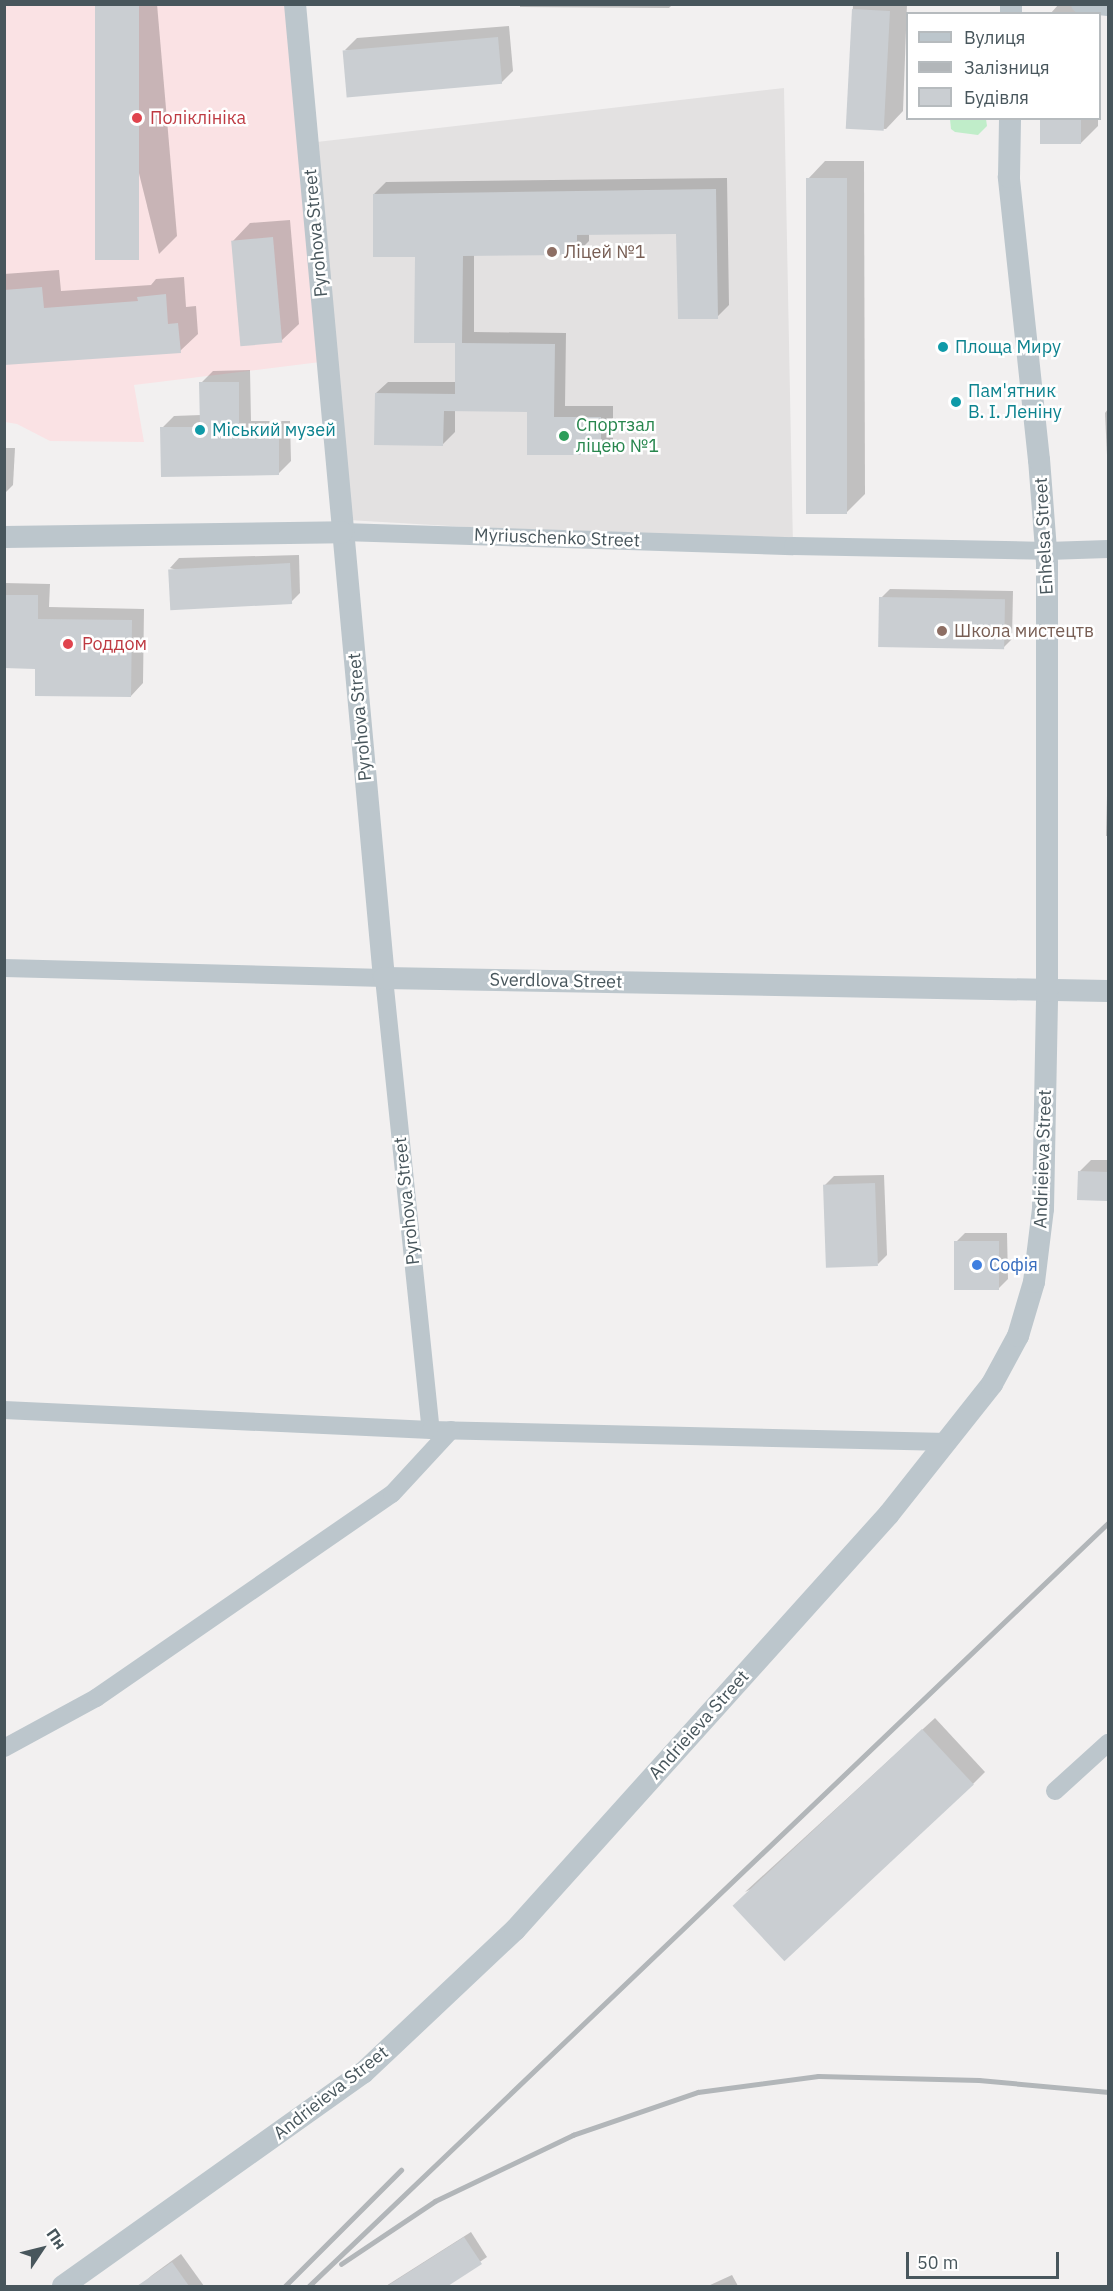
<!DOCTYPE html>
<html>
<head>
<meta charset="utf-8">
<style>
	body { margin:0 }
	#map { position:relative; width:1113px; height:2291px; overflow:hidden; background:#f2f0f0; font-family:"IBM Plex Sans",sans-serif }
	div>[style] { position:absolute }
	[style*='--x'] { left:calc(var(--x)*1px); top:calc(var(--y)*1px); width:calc(var(--w)*1px); rotate:calc(var(--a)*1deg) }
	.education>* { inset:0; background:#e3e1e1 }
	.medical>* { inset:0; background:#fae2e4 }
	.green>* { inset:0; background:#c0edc9 }
	.shadow>* { inset:0; background:#0003 }
	.building>* { inset:0; background:#caced2; transform-origin:0 0 }
	.minor>* { height:18px; margin:-9px; padding:0 9px; transform-origin:9px; border-radius:9px; background:#bcc6cc }
	.tertiary>* { height:22px; margin:-11px; padding:0 11px; transform-origin:11px; border-radius:11px; background:#bcc6cc }
	.rail>* { height:4.5px; margin:-2.25px; padding:0 2.25px; transform-origin:2.25px; border-radius:2.25px; background:#b2b6b9 }
	.dots>* { width:16px; height:16px; translate:-50% -50%; box-sizing:border-box; border:3px solid #fff; border-radius:50% }
	span { translate:-50% -50%; white-space:nowrap; text-align:center; line-height:1.15; -webkit-text-stroke:5px #fff; paint-order:stroke }
	.health-label { font-size:18px; color:#be3a42 }
	.left { translate:0 -50%; text-align:left }
	.street-label { font-size:18px; color:#48565c }
	.education-label { font-size:18px; color:#785e54 }
	.culture-label { font-size:18px; color:#0d838f }
	.leisure-label { font-size:18px; color:#27864d }
	.shop-label { font-size:18px; color:#366cbe }
	.frame { position:absolute; inset:0; border:6px solid #48565c; pointer-events:none }
	.legend { position:absolute; left:906px; top:12px; width:195px; height:108px; box-sizing:border-box; background:#fff; border:2px solid #b6bbbe; margin:0; padding:8px 10px; list-style:none; font-size:18px; color:#48565c }
	.legend li { display:flex; align-items:center; gap:12px; height:30px }
	.legend b { width:30px; border:2px solid #b6bbbe }
	.north { position:absolute; left:12px; top:2219px; width:60px; height:60px; -webkit-text-stroke:4px #fff; paint-order:stroke; rotate:55deg; font-size:16px; font-weight:700; line-height:24px; text-align:center; color:#48565c }
	.north::after { content:''; display:block; margin:auto; width:21px; height:27px; background:#48565c; clip-path:polygon(50% 0,100% 100%,50% 72%,0 100%) }
	.scale { position:absolute; left:906px; top:2252px; width:153px; height:27px; box-sizing:border-box; border:3px solid #48565c; border-top:0; padding-left:8px; font-size:18px; line-height:21px; white-space:nowrap; color:#48565c; -webkit-text-stroke:4px #fff; paint-order:stroke }
</style>
</head>
<body>
<div id="map">
	<div class="education">
		<div style="clip-path:polygon(784px 88px,793px 546px,348px 520px,308px 143px)"></div>
	</div>
	<div class="medical">
		<div style="clip-path:polygon(5px 5px,296px 5px,328px 361px,134px 385px,144px 442px,50px 441px,17px 424px,5px 422px)"></div>
	</div>
	<div class="green">
		<div style="clip-path:polygon(950px 119px,986px 119px,987px 126px,978px 135px,955px 132px,951px 129px)"></div>
	</div>
	<div class="shadow">
		<div style="clip-path:polygon(97px 4px,157px 4px,177px 236px,159px 254px)"></div>
		<div style="clip-path:polygon(520px 4px,673px 4px,669px 8px,520px 7px)"></div>
		<div style="clip-path:polygon(853px 4px,907px 4px,903px 111px,886px 129px,849px 127px)"></div>
		<div style="clip-path:polygon(1059px 4px,1101px 4px,1100px 60px,1100px 14px,1050px 14px)"></div>
		<div style="clip-path:polygon(509px 26px,513px 71px,501px 83px,345px 50px,357px 38px)"></div>
		<div style="clip-path:polygon(1042px 118px,1098px 118px,1098px 126px,1080px 144px)"></div>
		<div style="clip-path:polygon(825px 161px,864px 161px,865px 494px,847px 512px,808px 179px)"></div>
		<div style="clip-path:polygon(727px 178px,729px 305px,717px 317px,678px 233px,589px 234px,589px 241px,577px 253px,474px 254px,474px 332px,566px 333px,565px 406px,613px 406px,613px 441px,601px 453px,528px 410px,455px 409px,455px 432px,443px 444px,376px 393px,388px 382px,457px 382px,457px 342px,416px 255px,374px 194px,386px 182px)"></div>
		<div style="clip-path:polygon(290px 220px,299px 324px,281px 341px,233px 241px,250px 223px)"></div>
		<div style="clip-path:polygon(59px 270px,61px 291px,151px 285px,156px 279px,184px 277px,186px 307px,196px 306px,198px 334px,180px 351px,4px 363px,4px 274px)"></div>
		<div style="clip-path:polygon(250px 370px,251px 421px,290px 421px,291px 461px,279px 473px,162px 428px,174px 416px,201px 415px,201px 383px,213px 371px)"></div>
		<div style="clip-path:polygon(1108px 409px,1108px 476px,1105px 413px)"></div>
		<div style="clip-path:polygon(4px 448px,15px 448px,13px 485px,4px 494px)"></div>
		<div style="clip-path:polygon(299px 555px,300px 593px,291px 602px,170px 568px,179px 558px)"></div>
		<div style="clip-path:polygon(4px 583px,50px 584px,49px 607px,144px 609px,143px 683px,131px 696px,36px 667px,4px 667px)"></div>
		<div style="clip-path:polygon(890px 589px,1013px 591px,1012px 639px,1003px 648px,881px 598px)"></div>
		<div style="clip-path:polygon(1108px 756px,1108px 836px,1106px 836px)"></div>
		<div style="clip-path:polygon(1108px 1130px,1108px 1199px,1078px 1198px,1079px 1172px,1091px 1160px,1108px 1160px)"></div>
		<div style="clip-path:polygon(884px 1175px,887px 1255px,878px 1264px,825px 1185px,834px 1176px)"></div>
		<div style="clip-path:polygon(965px 1233px,1007px 1233px,1008px 1279px,999px 1288px,956px 1242px)"></div>
		<div style="clip-path:polygon(935px 1718px,985px 1772px,973px 1784px,745px 1892px)"></div>
		<div style="clip-path:polygon(471px 2232px,487px 2257px,445px 2286px,386px 2286px)"></div>
		<div style="clip-path:polygon(181px 2254px,204px 2286px,143px 2286px,142px 2285px,151px 2276px)"></div>
		<div style="clip-path:polygon(732px 2275px,738px 2286px,708px 2286px)"></div>
	</div>
	<div class="building">
		<div style="left:95px;top:4px;width:44px;height:256px"></div>
		<div style="left:852px;top:9px;width:38px;height:120px;rotate:3deg"></div>
		<div style="left:498px;top:37px;width:47px;height:156px;rotate:85deg"></div>
		<div style="left:1040px;top:118px;width:41px;height:26px"></div>
		<div style="left:806px;top:178px;width:41px;height:336px"></div>
		<div style="clip-path:polygon(716px 189px,718px 319px,678px 319px,676px 234px,577px 235px,577px 255px,463px 256px,462px 343px,555px 344px,554px 417px,601px 417px,601px 455px,527px 455px,527px 412px,444px 411px,443px 446px,374px 445px,375px 393px,455px 394px,455px 343px,414px 343px,415px 257px,373px 257px,373px 194px)"></div>
		<div style="left:273px;top:237px;width:106px;height:42px;rotate:85deg"></div>
		<div style="clip-path:polygon(42px 287px,44px 308px,138px 301px,137px 297px,166px 294px,168px 324px,178px 323px,181px 353px,4px 365px,4px 290px)"></div>
		<div style="clip-path:polygon(199px 382px,239px 382px,239px 433px,279px 432px,279px 475px,161px 477px,160px 427px,200px 427px)"></div>
		<div style="left:290px;top:563px;width:41px;height:122px;rotate:87deg"></div>
		<div style="clip-path:polygon(4px 595px,38px 595px,38px 619px,132px 620px,131px 697px,35px 696px,35px 669px,4px 668px)"></div>
		<div style="left:879px;top:597px;width:126px;height:50px;rotate:1deg"></div>
		<div style="left:1078px;top:1171px;width:30px;height:29px;rotate:2deg"></div>
		<div style="left:875px;top:1183px;width:83px;height:52px;rotate:88deg"></div>
		<div style="left:954px;top:1241px;width:45px;height:49px"></div>
		<div style="left:922px;top:1729px;width:76px;height:259px;rotate:47deg"></div>
		<div style="clip-path:polygon(464px 2237px,482px 2264px,448px 2286px,387px 2286px)"></div>
		<div style="clip-path:polygon(172px 2262px,189px 2286px,137px 2286px)"></div>
	</div>
	<div class="minor">
		<div style="--x:1080;--y:4;--w:28;--a:6"></div>
		<div style="--x:342;--y:532;--w:451;--a:1.8"></div>
		<div style="--x:793;--y:546;--w:254;--a:1.1"></div>
		<div style="--x:1047;--y:551;--w:61;--a:-1.9"></div>
		<div style="--x:4;--y:968;--w:380;--a:1.5"></div>
		<div style="--x:384;--y:978;--w:454;--a:84.1"></div>
		<div style="--x:4;--y:1410;--w:427;--a:2.7"></div>
		<div style="--x:431;--y:1430;--w:517;--a:1.33"></div>
		<div style="--x:4;--y:1748;--w:105;--a:-28.5"></div>
		<div style="--x:96;--y:1698;--w:359;--a:-34.6"></div>
		<div style="--x:392;--y:1494;--w:87;--a:-47.3"></div>
		<div style="--x:1055;--y:1791;--w:72;--a:-42.2"></div>
	</div>
	<div class="tertiary">
		<div style="--x:295;--y:4;--w:978;--a:84.78"></div>
		<div style="--x:384;--y:978;--w:724;--a:1.03"></div>
		<div style="--x:1011;--y:14;--w:10;--a:-90"></div>
		<div style="--x:4;--y:537;--w:338;--a:-0.8"></div>
		<div style="--x:63;--y:2286;--w:368;--a:-35.4"></div>
		<div style="--x:363;--y:2073;--w:209;--a:-43.3"></div>
		<div style="--x:515;--y:1930;--w:559;--a:-48.04"></div>
		<div style="--x:889;--y:1514;--w:166;--a:-51.6"></div>
		<div style="--x:992;--y:1384;--w:55;--a:-61.6"></div>
		<div style="--x:1018;--y:1336;--w:56;--a:-73.5"></div>
		<div style="--x:1034;--y:1282;--w:74;--a:-83"></div>
		<div style="--x:1043;--y:1209;--w:218;--a:-88.9"></div>
		<div style="--x:1047;--y:991;--w:428;--a:-90"></div>
		<div style="--x:1047;--y:563;--w:103;--a:-94.4"></div>
		<div style="--x:1039;--y:460;--w:285;--a:-96.1"></div>
		<div style="--x:1009;--y:177;--w:59;--a:-89"></div>
	</div>
	<div class="rail">
		<div style="--x:341;--y:2264;--w:113;--a:-33.8"></div>
		<div style="--x:435;--y:2201;--w:153;--a:-25.6"></div>
		<div style="--x:573;--y:2135;--w:132;--a:-19"></div>
		<div style="--x:698;--y:2092;--w:121;--a:-7.6"></div>
		<div style="--x:818;--y:2076;--w:161;--a:1.4"></div>
		<div style="--x:979;--y:2080;--w:130;--a:5.3"></div>
		<div style="--x:285;--y:2286;--w:164;--a:-45"></div>
		<div style="--x:309;--y:2286;--w:1105;--a:-43.68"></div>
	</div>
	<div class="dots">
		<div style="left:137px;top:118px;background:#e0444e"></div>
		<div style="left:552px;top:252px;background:#8d6e63"></div>
		<div style="left:943px;top:347px;background:#0f9aa8"></div>
		<div style="left:956px;top:402px;background:#0f9aa8"></div>
		<div style="left:200px;top:430px;background:#0f9aa8"></div>
		<div style="left:564px;top:436px;background:#2e9e5b"></div>
		<div style="left:942px;top:631px;background:#8d6e63"></div>
		<div style="left:68px;top:644px;background:#e0444e"></div>
		<div style="left:977px;top:1265px;background:#3f7fe0"></div>
	</div>
	<div class="health-label">
		<span class="left" style="left:150px;top:118px">Поліклініка</span>
		<span class="left" style="left:82px;top:644px">Роддом</span>
	</div>
	<div class="street-label">
		<span style="left:316px;top:233px;rotate:-95deg">Pyrohova Street</span>
		<span style="left:1044px;top:536px;rotate:-93deg">Enhelsa Street</span>
		<span style="left:557px;top:538px;rotate:2deg">Myriuschenko Street</span>
		<span style="left:360px;top:717px;rotate:-95deg">Pyrohova Street</span>
		<span style="left:556px;top:981px;rotate:1deg">Sverdlova Street</span>
		<span style="left:1043px;top:1159px;rotate:-88deg">Andrieieva Street</span>
		<span style="left:407px;top:1201px;rotate:-96deg">Pyrohova Street</span>
		<span style="left:699px;top:1725px;rotate:-48deg">Andrieieva Street</span>
		<span style="left:331px;top:2093px;rotate:-38deg">Andrieieva Street</span>
	</div>
	<div class="education-label">
		<span class="left" style="left:564px;top:252px">Ліцей №1</span>
		<span class="left" style="left:954px;top:631px">Школа мистецтв</span>
	</div>
	<div class="culture-label">
		<span class="left" style="left:955px;top:347px">Площа Миру</span>
		<span class="left" style="left:968px;top:402px">Пам'ятник<br>В. І. Леніну</span>
		<span class="left" style="left:212px;top:430px">Міський музей</span>
	</div>
	<div class="leisure-label">
		<span class="left" style="left:576px;top:436px">Спортзал<br>ліцею №1</span>
	</div>
	<div class="shop-label">
		<span class="left" style="left:989px;top:1265px">Софія</span>
	</div>
	<div class="frame"></div>
	<ul class="legend">
	<li><b style="height:8px;background:#bcc6cc"></b>Вулиця</li>
	<li><b style="height:8px;background:#b2b6b9"></b>Залізниця</li>
	<li><b style="height:16px;background:#caced2"></b>Будівля</li>
	</ul>
	<div class="north">Пн</div>
	<div class="scale">50 m</div>
</div>
</body>
</html>
